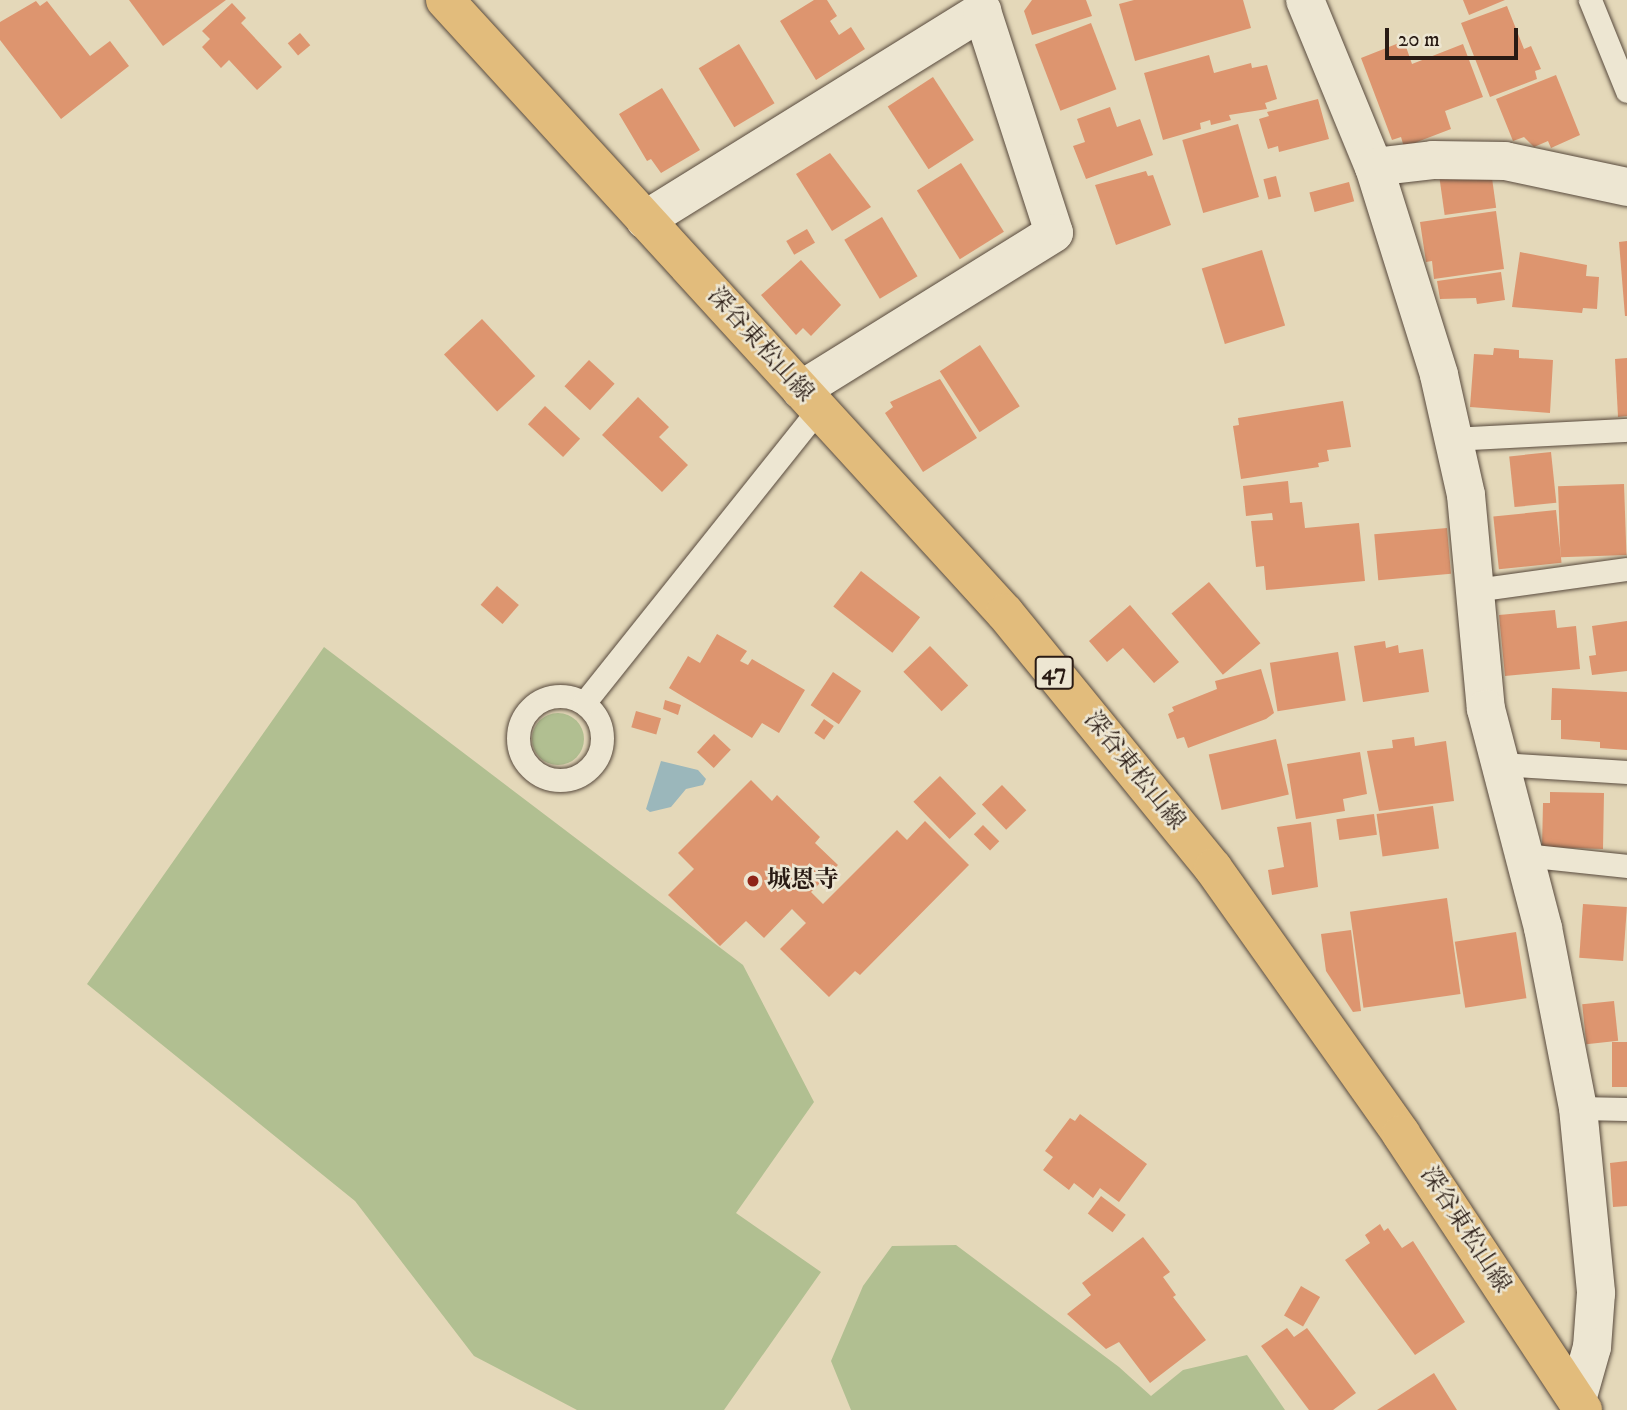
<!DOCTYPE html>
<html>
<head>
<meta charset="utf-8">
<style>
	body { margin:0 }
	#map { position:relative; width:1627px; height:1410px; overflow:hidden; background:#e4d8b9; font-family:"IM FELL DW Pica","Noto Serif JP",serif }
	div>[style] { position:absolute }
	[style*='--x'] { left:calc(var(--x)*1px); top:calc(var(--y)*1px); width:calc(var(--w)*1px); rotate:calc(var(--a)*1deg) }
	.green>* { inset:0; background:#b1bf91 }
	.round { border-radius:50% }
	.water>* { inset:0; background:#9bb7bb }
	.building>* { inset:0; background:#dd956f; transform-origin:0 0 }
	.roads { filter:drop-shadow(0 0 2px #584a3d) drop-shadow(0 0 2px #584a3d) }
	.lane>* { height:23px; margin:-11.5px; padding:0 11.5px; transform-origin:11.5px; border-radius:11.5px; background:#ede6d2 }
	.lane>.ring { margin:-11.5px; padding:0; box-sizing:content-box; background:none; border:23px solid #ede6d2; border-radius:50% }
	.street>* { height:38px; margin:-19px; padding:0 19px; transform-origin:19px; border-radius:19px; background:#ede6d2 }
	.primary>* { height:38px; margin:-19px; padding:0 19px; transform-origin:19px; border-radius:19px; background:#e2bc7c }
	.dots>* { width:19px; height:19px; translate:-50% -50%; box-sizing:border-box; border:4px solid #ede6d2; border-radius:50% }
	span { translate:-50% -50%; white-space:nowrap; text-align:center; line-height:1.15; -webkit-text-stroke:5px #ede6d2; paint-order:stroke }
	.shield-label span { padding:2px 5px; background:#ede6d2; border:2px solid; border-radius:5px; -webkit-text-stroke-width:0 }
	.shield-label { font-size:23px; color:#291b14; font-weight:700 }
	.street-label { font-size:24px; color:#291b14 }
	.poi-label { font-size:24px; color:#291b14; font-weight:700 }
	.left { translate:0 -50%; text-align:left }
	.scale { position:absolute; left:1385px; top:28px; width:133px; height:32px; box-sizing:border-box; border:4px solid #291b14; border-top:0; padding-left:9px; font-size:21px; line-height:24px; white-space:nowrap; color:#291b14; -webkit-text-stroke:5px #ede6d2; paint-order:stroke }
</style>
</head>
<body>
<div id="map">
	<div class="green">
		<div style="clip-path:polygon(324px 647px,743px 965px,814px 1102px,736px 1213px,821px 1272px,724px 1410px,577px 1410px,474px 1356px,355px 1201px,87px 984px)"></div>
		<div class="round" style="left:532px;top:713px;width:52px;height:52px"></div>
		<div style="clip-path:polygon(956px 1245px,1119px 1367px,1151px 1396px,1183px 1370px,1247px 1355px,1285px 1410px,851px 1410px,831px 1361px,863px 1286px,892px 1246px)"></div>
	</div>
	<div class="water">
		<div style="clip-path:polygon(661px 761px,698px 770px,706px 779px,703px 785px,686px 789px,671px 807px,650px 812px,646px 809px)"></div>
	</div>
	<div class="building">
		<div style="clip-path:polygon(129px 0,226px 0,163px 46px)"></div>
		<div style="clip-path:polygon(814px 0,827px 0,837px 16px,830px 21px,839px 35px,851px 27px,865px 49px,816px 80px,780px 21px)"></div>
		<div style="clip-path:polygon(1032px 0,1086px 0,1092px 16px,1032px 35px,1024px 11px)"></div>
		<div style="clip-path:polygon(1134px 0,1243px 0,1251px 28px,1135px 61px,1119px 4px)"></div>
		<div style="clip-path:polygon(1463px 0,1505px 0,1469px 15px)"></div>
		<div style="clip-path:polygon(36px 1px,40px 6px,47px 1px,90px 56px,110px 41px,129px 66px,61px 119px,0 40px,0 22px)"></div>
		<div style="clip-path:polygon(232px 3px,246px 18px,241px 23px,282px 67px,257px 90px,229px 60px,221px 68px,202px 47px,210px 39px,202px 31px)"></div>
		<div style="clip-path:polygon(1507px 6px,1524px 49px,1531px 46px,1541px 69px,1535px 71px,1537px 79px,1490px 97px,1461px 23px)"></div>
		<div style="left:1091px;top:23px;width:71px;height:60px;rotate:69deg"></div>
		<div style="left:300px;top:33px;width:16px;height:16px;rotate:50deg"></div>
		<div style="clip-path:polygon(1404px 41px,1412px 64px,1463px 44px,1483px 97px,1445px 111px,1451px 129px,1404px 147px,1401px 137px,1392px 140px,1361px 58px)"></div>
		<div style="left:739px;top:44px;width:69px;height:47px;rotate:59deg"></div>
		<div style="clip-path:polygon(1209px 55px,1214px 73px,1251px 63px,1252px 68px,1267px 65px,1277px 99px,1265px 103px,1267px 109px,1229px 115px,1231px 120px,1211px 125px,1210px 120px,1200px 123px,1201px 129px,1163px 140px,1144px 73px)"></div>
		<div style="clip-path:polygon(1556px 75px,1580px 135px,1551px 148px,1548px 141px,1534px 147px,1524px 137px,1513px 141px,1496px 99px)"></div>
		<div style="left:933px;top:77px;width:75px;height:54px;rotate:57deg"></div>
		<div style="clip-path:polygon(662px 88px,700px 150px,661px 173px,651px 159px,647px 161px,619px 114px)"></div>
		<div style="clip-path:polygon(1318px 99px,1329px 139px,1279px 152px,1278px 146px,1268px 149px,1259px 119px,1269px 116px,1267px 112px)"></div>
		<div style="clip-path:polygon(1110px 107px,1117px 127px,1140px 119px,1153px 155px,1086px 179px,1073px 146px,1085px 142px,1077px 119px)"></div>
		<div style="left:1238px;top:124px;width:76px;height:58px;rotate:74deg"></div>
		<div style="clip-path:polygon(830px 153px,871px 207px,832px 231px,796px 174px)"></div>
		<div style="left:961px;top:163px;width:81px;height:52px;rotate:58deg"></div>
		<div style="clip-path:polygon(1146px 171px,1148px 176px,1153px 175px,1171px 225px,1116px 245px,1095px 185px)"></div>
		<div style="left:1491px;top:171px;width:37px;height:52px;rotate:82deg"></div>
		<div style="left:1276px;top:176px;width:21px;height:13px;rotate:76deg"></div>
		<div style="left:1349px;top:182px;width:20px;height:41px;rotate:75deg"></div>
		<div style="clip-path:polygon(1496px 211px,1504px 269px,1434px 279px,1432px 261px,1426px 262px,1420px 222px)"></div>
		<div style="left:882px;top:217px;width:69px;height:44px;rotate:59deg"></div>
		<div style="left:807px;top:229px;width:16px;height:24px;rotate:60deg"></div>
		<div style="clip-path:polygon(1627px 241px,1627px 316px,1625px 316px,1619px 242px)"></div>
		<div style="left:1262px;top:250px;width:79px;height:63px;rotate:73deg"></div>
		<div style="clip-path:polygon(1520px 252px,1587px 265px,1586px 276px,1599px 277px,1597px 309px,1583px 308px,1582px 313px,1512px 307px)"></div>
		<div style="clip-path:polygon(801px 260px,841px 305px,811px 336px,803px 328px,796px 335px,761px 295px)"></div>
		<div style="clip-path:polygon(1501px 272px,1505px 300px,1477px 304px,1476px 298px,1440px 299px,1437px 281px)"></div>
		<div style="left:482px;top:319px;width:78px;height:52px;rotate:47deg"></div>
		<div style="left:980px;top:345px;width:73px;height:48px;rotate:57deg"></div>
		<div style="clip-path:polygon(1494px 348px,1519px 350px,1519px 358px,1553px 360px,1550px 413px,1470px 407px,1474px 354px,1493px 355px)"></div>
		<div style="clip-path:polygon(1627px 358px,1627px 416px,1618px 417px,1615px 359px)"></div>
		<div style="left:589px;top:360px;width:35px;height:36px;rotate:43deg"></div>
		<div style="clip-path:polygon(940px 379px,977px 438px,923px 472px,885px 413px,893px 407px,890px 402px)"></div>
		<div style="clip-path:polygon(638px 397px,669px 427px,659px 437px,688px 465px,662px 492px,602px 435px)"></div>
		<div style="clip-path:polygon(1343px 401px,1351px 447px,1327px 450px,1329px 461px,1318px 463px,1319px 467px,1241px 479px,1233px 426px,1239px 425px,1238px 418px)"></div>
		<div style="left:545px;top:406px;width:48px;height:25px;rotate:43deg"></div>
		<div style="left:1551px;top:452px;width:51px;height:42px;rotate:84deg"></div>
		<div style="clip-path:polygon(1288px 481px,1290px 503px,1302px 502px,1305px 528px,1359px 523px,1365px 581px,1266px 590px,1264px 566px,1256px 567px,1251px 521px,1273px 520px,1272px 513px,1246px 516px,1243px 486px)"></div>
		<div style="left:1624px;top:484px;width:71px;height:66px;rotate:88deg"></div>
		<div style="left:1556px;top:510px;width:53px;height:63px;rotate:84deg"></div>
		<div style="left:1447px;top:528px;width:46px;height:73px;rotate:85deg"></div>
		<div style="left:861px;top:571px;width:75px;height:45px;rotate:38deg"></div>
		<div style="left:1209px;top:582px;width:80px;height:49px;rotate:50deg"></div>
		<div style="left:497px;top:586px;width:29px;height:25px;rotate:41deg"></div>
		<div style="clip-path:polygon(1130px 605px,1179px 662px,1154px 683px,1123px 648px,1107px 662px,1089px 641px)"></div>
		<div style="clip-path:polygon(1555px 610px,1557px 628px,1576px 626px,1580px 669px,1505px 676px,1499px 615px)"></div>
		<div style="clip-path:polygon(1627px 621px,1627px 671px,1592px 675px,1589px 656px,1596px 655px,1592px 626px)"></div>
		<div style="clip-path:polygon(717px 634px,747px 651px,740px 661px,748px 665px,752px 659px,805px 690px,779px 733px,762px 723px,752px 738px,669px 688px,688px 656px,700px 663px)"></div>
		<div style="clip-path:polygon(1385px 641px,1386px 648px,1398px 645px,1399px 653px,1423px 649px,1429px 692px,1363px 702px,1354px 646px)"></div>
		<div style="left:930px;top:646px;width:55px;height:37px;rotate:46deg"></div>
		<div style="left:1338px;top:652px;width:49px;height:69px;rotate:81deg"></div>
		<div style="clip-path:polygon(1261px 669px,1274px 713px,1266px 719px,1188px 748px,1184px 737px,1177px 739px,1168px 714px,1174px 711px,1172px 707px,1217px 689px,1215px 681px)"></div>
		<div style="left:833px;top:672px;width:34px;height:40px;rotate:34deg"></div>
		<div style="clip-path:polygon(1552px 688px,1627px 692px,1627px 750px,1600px 748px,1600px 742px,1561px 739px,1561px 720px,1551px 720px)"></div>
		<div style="clip-path:polygon(665px 700px,681px 705px,678px 715px,663px 709px)"></div>
		<div style="left:636px;top:711px;width:26px;height:17px;rotate:16deg"></div>
		<div style="left:824px;top:719px;width:12px;height:17px;rotate:35deg"></div>
		<div style="left:714px;top:734px;width:23px;height:25px;rotate:43deg"></div>
		<div style="clip-path:polygon(1414px 737px,1415px 746px,1446px 741px,1454px 801px,1379px 811px,1367px 751px,1393px 748px,1392px 740px)"></div>
		<div style="left:1276px;top:739px;width:57px;height:69px;rotate:77deg"></div>
		<div style="clip-path:polygon(1360px 752px,1367px 794px,1343px 799px,1345px 811px,1296px 819px,1287px 764px)"></div>
		<div style="left:940px;top:776px;width:52px;height:37px;rotate:46deg"></div>
		<div style="clip-path:polygon(751px 780px,772px 801px,777px 795px,820px 837px,815px 843px,838px 865px,811px 892px,823px 904px,897px 830px,907px 840px,925px 821px,969px 865px,860px 975px,855px 971px,829px 997px,780px 949px,806px 923px,792px 909px,764px 938px,746px 921px,720px 946px,668px 895px,694px 869px,678px 853px)"></div>
		<div style="left:1002px;top:785px;width:35px;height:28px;rotate:46deg"></div>
		<div style="clip-path:polygon(1550px 792px,1604px 793px,1603px 849px,1542px 847px,1543px 803px,1550px 803px)"></div>
		<div style="left:1433px;top:806px;width:43px;height:57px;rotate:82deg"></div>
		<div style="left:1374px;top:814px;width:21px;height:38px;rotate:82deg"></div>
		<div style="clip-path:polygon(1311px 822px,1318px 887px,1272px 895px,1268px 870px,1284px 867px,1277px 827px)"></div>
		<div style="left:983px;top:825px;width:23px;height:13px;rotate:45deg"></div>
		<div style="left:1447px;top:898px;width:97px;height:98px;rotate:82deg"></div>
		<div style="left:1583px;top:904px;width:44px;height:54px;rotate:4deg"></div>
		<div style="clip-path:polygon(1351px 930px,1361px 1011px,1353px 1012px,1326px 971px,1321px 934px)"></div>
		<div style="left:1516px;top:932px;width:67px;height:62px;rotate:81deg"></div>
		<div style="left:1614px;top:1001px;width:40px;height:32px;rotate:84deg"></div>
		<div style="left:1612px;top:1042px;width:15px;height:45px"></div>
		<div style="clip-path:polygon(1080px 1114px,1147px 1164px,1119px 1202px,1100px 1188px,1093px 1198px,1074px 1183px,1069px 1190px,1043px 1170px,1053px 1157px,1045px 1151px,1070px 1118px,1075px 1121px)"></div>
		<div style="clip-path:polygon(1627px 1161px,1627px 1206px,1613px 1207px,1610px 1163px)"></div>
		<div style="left:1101px;top:1196px;width:31px;height:22px;rotate:37deg"></div>
		<div style="clip-path:polygon(1380px 1224px,1384px 1231px,1388px 1228px,1402px 1248px,1413px 1241px,1465px 1322px,1415px 1355px,1345px 1260px,1370px 1243px,1365px 1235px)"></div>
		<div style="clip-path:polygon(1143px 1237px,1170px 1272px,1163px 1277px,1176px 1295px,1173px 1297px,1206px 1340px,1150px 1383px,1119px 1342px,1106px 1349px,1067px 1314px,1091px 1295px,1082px 1283px)"></div>
		<div style="left:1301px;top:1286px;width:22px;height:34px;rotate:30deg"></div>
		<div style="clip-path:polygon(1287px 1328px,1294px 1337px,1307px 1328px,1356px 1393px,1333px 1410px,1309px 1410px,1261px 1346px)"></div>
		<div style="clip-path:polygon(1434px 1373px,1457px 1410px,1377px 1410px)"></div>
	</div>
	<div class="roads">
		<div class="lane">
			<div style="--x:1590;--y:0;--w:98;--a:67.9"></div>
			<div style="--x:1453;--y:439;--w:174;--a:-3"></div>
			<div style="--x:1475;--y:590;--w:153;--a:-7.9"></div>
			<div class="ring" style="left:518px;top:696px;width:61px;height:61px"></div>
			<div style="--x:584;--y:703;--w:376;--a:-51.4"></div>
			<div style="--x:1500;--y:764;--w:127;--a:3.6"></div>
			<div style="--x:1524;--y:855;--w:104;--a:6.1"></div>
			<div style="--x:1578;--y:1108;--w:49;--a:1.2"></div>
		</div>
		<div class="street">
			<div style="--x:1305;--y:0;--w:181;--a:67.6"></div>
			<div style="--x:1374;--y:167;--w:218;--a:72.6"></div>
			<div style="--x:1439;--y:375;--w:123;--a:77.3"></div>
			<div style="--x:1466;--y:495;--w:215;--a:84.7"></div>
			<div style="--x:1486;--y:709;--w:226;--a:75.4"></div>
			<div style="--x:1543;--y:928;--w:183;--a:79"></div>
			<div style="--x:1578;--y:1108;--w:186;--a:84.4"></div>
			<div style="--x:1596;--y:1293;--w:54;--a:94.2"></div>
			<div style="--x:1592;--y:1347;--w:55;--a:105.8"></div>
			<div style="--x:1374;--y:167;--w:59;--a:-6.8"></div>
			<div style="--x:1433;--y:160;--w:72;--a:0.8"></div>
			<div style="--x:1505;--y:161;--w:125;--a:12"></div>
			<div style="--x:645;--y:220;--w:397;--a:-31.8"></div>
			<div style="--x:982;--y:11;--w:233;--a:72"></div>
			<div style="--x:1054;--y:233;--w:298;--a:148.2"></div>
		</div>
		<div class="primary">
			<div style="--x:445;--y:0;--w:830;--a:47.59"></div>
			<div style="--x:1005;--y:613;--w:329;--a:50.8"></div>
			<div style="--x:1213;--y:868;--w:326;--a:54.7"></div>
			<div style="--x:1401;--y:1134;--w:331;--a:56.6"></div>
		</div>
	</div>
	<div class="dots">
		<div style="left:753px;top:881px;background:#8f2418"></div>
	</div>
	<div class="shield-label">
		<span style="left:1054px;top:673px">47</span>
	</div>
	<div class="street-label">
		<span style="left:760px;top:345px;rotate:48deg">深谷東松山線</span>
		<span style="left:1134px;top:771px;rotate:51deg">深谷東松山線</span>
		<span style="left:1465px;top:1230px;rotate:57deg">深谷東松山線</span>
	</div>
	<div class="poi-label">
		<span class="left" style="left:767px;top:881px">城恩寺</span>
	</div>
	<div class="scale">20 m</div>
</div>
</body>
</html>
